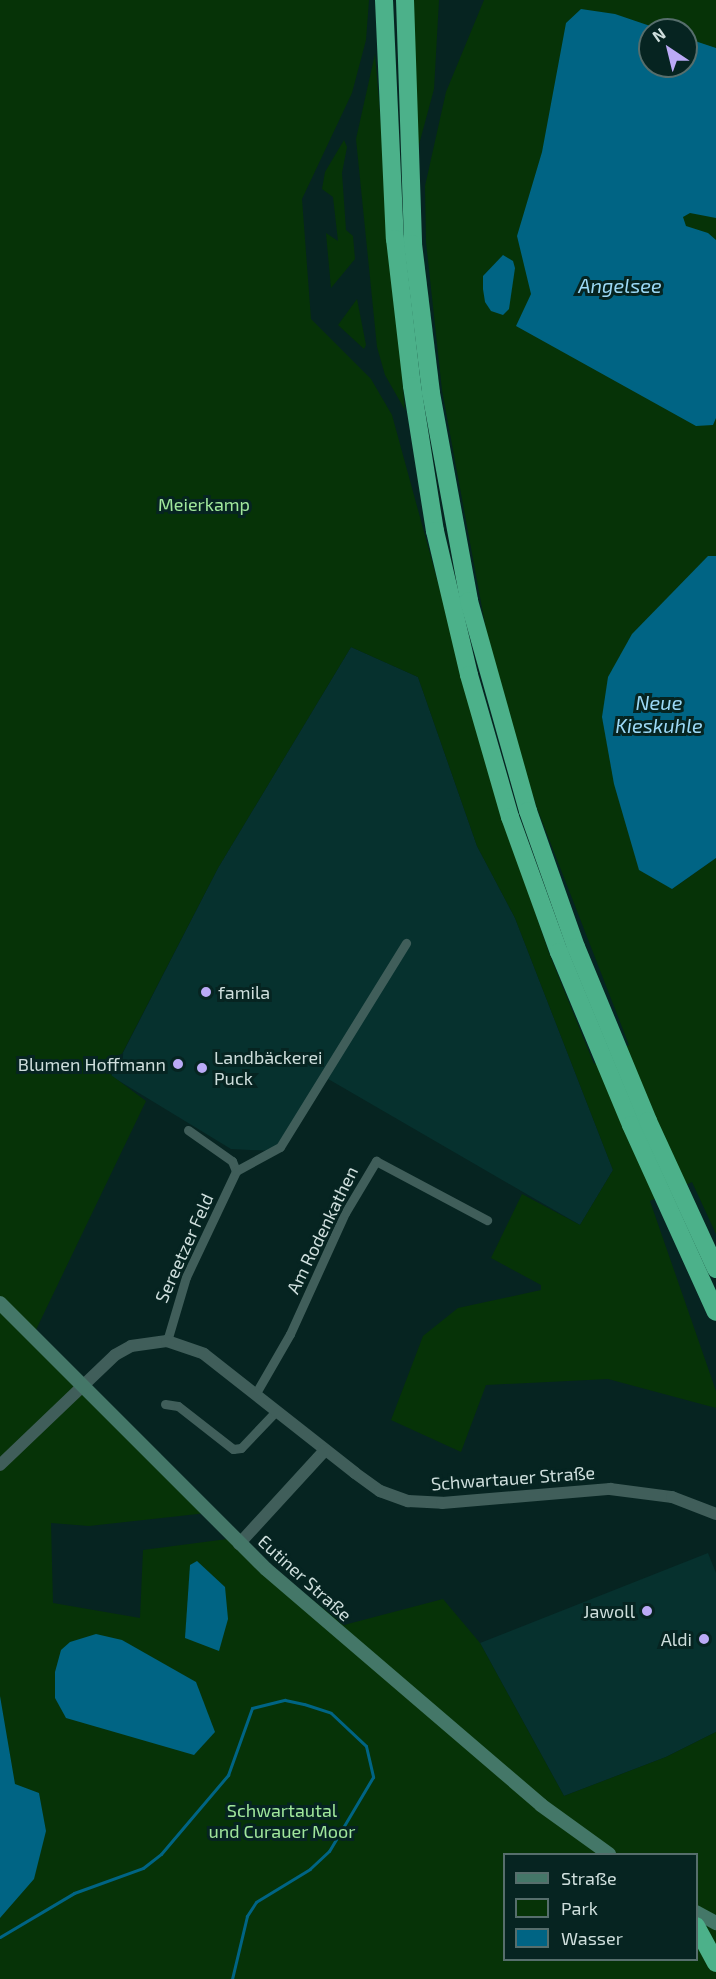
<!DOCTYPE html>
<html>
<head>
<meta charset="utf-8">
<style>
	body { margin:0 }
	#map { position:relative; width:716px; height:1979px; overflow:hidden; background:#062421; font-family:"Exo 2",sans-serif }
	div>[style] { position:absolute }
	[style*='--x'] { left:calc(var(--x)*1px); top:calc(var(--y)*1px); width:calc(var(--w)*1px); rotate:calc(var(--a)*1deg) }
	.built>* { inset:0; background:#06312e }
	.green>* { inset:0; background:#063307 }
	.water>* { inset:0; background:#006484 }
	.stream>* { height:3px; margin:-1.5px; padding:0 1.5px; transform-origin:1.5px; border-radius:1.5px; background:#006484 }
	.minor>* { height:9px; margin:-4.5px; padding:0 4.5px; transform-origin:4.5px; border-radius:4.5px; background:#405e5a }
	.tertiary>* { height:12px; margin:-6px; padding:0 6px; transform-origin:6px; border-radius:6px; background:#405e5a }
	.secondary>* { height:14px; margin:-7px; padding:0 7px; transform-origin:7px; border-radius:7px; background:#447768 }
	.motorway>* { height:18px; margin:-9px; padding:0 9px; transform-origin:9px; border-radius:9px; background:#4cb18a }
	.dots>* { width:16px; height:16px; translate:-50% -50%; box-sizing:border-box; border:3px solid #062421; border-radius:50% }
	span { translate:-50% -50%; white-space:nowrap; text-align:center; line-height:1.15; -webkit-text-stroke:6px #062421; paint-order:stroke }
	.park-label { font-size:18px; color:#a0e79c }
	.poi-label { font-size:18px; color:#cededc }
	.left { translate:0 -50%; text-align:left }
	.right { translate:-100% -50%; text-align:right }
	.street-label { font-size:18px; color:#cededc }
	.water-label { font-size:20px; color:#9cd9f6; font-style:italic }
	.legend { position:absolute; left:503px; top:1853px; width:195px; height:108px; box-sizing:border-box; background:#062421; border:2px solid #566e6c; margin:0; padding:8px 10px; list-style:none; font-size:18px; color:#cededc }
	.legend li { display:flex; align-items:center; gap:12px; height:30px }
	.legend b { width:30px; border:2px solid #566e6c }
	.north { position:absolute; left:638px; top:18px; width:60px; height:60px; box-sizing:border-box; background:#062421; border:2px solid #566e6c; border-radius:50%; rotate:325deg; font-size:16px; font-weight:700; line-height:24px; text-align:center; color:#cededc }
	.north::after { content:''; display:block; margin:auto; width:21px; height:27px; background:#bbaaf6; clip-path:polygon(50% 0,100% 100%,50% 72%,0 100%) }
</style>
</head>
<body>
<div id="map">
	<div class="built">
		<div style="clip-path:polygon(351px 647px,418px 677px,477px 846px,515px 918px,613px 1170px,580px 1225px,323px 1076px,273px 1151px,231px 1149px,111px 1076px,218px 868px)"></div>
		<div style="clip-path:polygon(708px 1553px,716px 1573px,716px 1732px,666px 1757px,564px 1796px,480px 1643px)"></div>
	</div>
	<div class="green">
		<div style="clip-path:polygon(evenodd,0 0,369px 0,366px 40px,352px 93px,302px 199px,311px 319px,371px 379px,392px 415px,500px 809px,549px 953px,594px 1064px,629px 1045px,537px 808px,494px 673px,442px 390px,426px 242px,425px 186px,446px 92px,484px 0,716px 0,716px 556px,708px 556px,672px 889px,716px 858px,716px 1234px,692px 1182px,650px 1201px,716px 1391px,716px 1408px,608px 1379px,486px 1385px,461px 1452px,391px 1420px,423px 1336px,458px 1308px,541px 1290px,541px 1285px,491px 1258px,522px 1194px,580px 1225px,613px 1170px,515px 918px,477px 846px,418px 677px,351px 647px,218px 868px,111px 1075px,146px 1101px,33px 1336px,207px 1513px,89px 1526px,51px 1523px,53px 1603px,140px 1618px,143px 1550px,235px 1538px,344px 1625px,443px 1599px,480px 1643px,564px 1796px,666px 1757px,716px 1732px,716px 1979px,0 1979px,0 0,650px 30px,686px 30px,686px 66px,650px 66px,650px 30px,0 0,504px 1854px,696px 1854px,696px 1960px,504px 1960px,504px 1854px)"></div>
		<div style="clip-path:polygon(413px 0,439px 0,434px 89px,417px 152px)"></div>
		<div style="clip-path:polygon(375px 54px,405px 410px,385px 375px,377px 347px,356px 139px)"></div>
		<div style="clip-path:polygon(344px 140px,347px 147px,342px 173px,346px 230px,353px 236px,355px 259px,331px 288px,326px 233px,338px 241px,333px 197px,322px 189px,325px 172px)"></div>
		<div style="clip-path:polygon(357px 299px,366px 345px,364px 349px,338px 325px)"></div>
	</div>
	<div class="water">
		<div style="clip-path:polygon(581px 9px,615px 14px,662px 30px,650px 30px,650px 66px,686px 66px,686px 38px,716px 48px,716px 218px,690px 213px,683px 217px,686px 226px,708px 233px,716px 240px,716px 418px,713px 425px,696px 426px,516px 326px,531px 294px,517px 236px,542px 152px,566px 23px)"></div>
		<div style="clip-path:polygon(503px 255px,513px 261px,515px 268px,509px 309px,503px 315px,491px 311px,485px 302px,483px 289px,483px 276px)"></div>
		<div style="clip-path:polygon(708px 556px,716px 556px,716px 858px,672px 889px,639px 870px,614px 784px,602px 717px,608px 677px,632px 634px)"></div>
		<div style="clip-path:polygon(197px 1561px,225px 1587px,228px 1619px,219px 1651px,185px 1638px,190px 1565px)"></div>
		<div style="clip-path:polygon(96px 1634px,122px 1640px,196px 1682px,215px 1732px,194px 1755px,66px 1718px,55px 1698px,55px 1672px,61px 1650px,70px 1642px)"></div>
		<div style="clip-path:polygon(0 1696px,15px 1784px,39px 1793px,46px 1831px,34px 1879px,0 1918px)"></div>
	</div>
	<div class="stream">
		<div style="--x:0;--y:1937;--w:86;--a:-30.7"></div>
		<div style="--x:74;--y:1893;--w:73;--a:-19.9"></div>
		<div style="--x:143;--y:1868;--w:23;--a:-38"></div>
		<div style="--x:161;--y:1854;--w:104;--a:-49.7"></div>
		<div style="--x:228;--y:1775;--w:71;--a:-70.3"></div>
		<div style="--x:252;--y:1708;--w:34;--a:-14"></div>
		<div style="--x:285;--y:1700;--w:19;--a:12"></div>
		<div style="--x:304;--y:1704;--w:28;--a:18"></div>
		<div style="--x:331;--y:1713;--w:48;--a:43.3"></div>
		<div style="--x:366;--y:1746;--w:32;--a:77"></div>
		<div style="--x:373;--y:1777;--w:86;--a:120.7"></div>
		<div style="--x:329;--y:1851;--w:26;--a:137"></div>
		<div style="--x:310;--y:1869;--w:63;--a:148.6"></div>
		<div style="--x:256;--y:1902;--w:17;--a:123"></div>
		<div style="--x:247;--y:1916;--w:65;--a:103.4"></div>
	</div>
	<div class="minor">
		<div style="--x:188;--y:1130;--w:54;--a:35.2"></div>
		<div style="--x:232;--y:1161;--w:11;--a:68"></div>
		<div style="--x:167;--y:1341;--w:67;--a:-73.5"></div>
		<div style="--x:186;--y:1277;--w:117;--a:-64.7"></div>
		<div style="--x:236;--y:1171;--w:50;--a:-28.6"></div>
		<div style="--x:280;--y:1147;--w:240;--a:-58.3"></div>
		<div style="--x:256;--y:1393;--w:68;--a:-60"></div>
		<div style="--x:290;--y:1334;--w:133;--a:-65.6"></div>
		<div style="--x:345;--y:1213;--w:61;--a:-59.2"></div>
		<div style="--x:376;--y:1161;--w:126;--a:28"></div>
		<div style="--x:165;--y:1404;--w:13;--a:9"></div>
		<div style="--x:178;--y:1406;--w:70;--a:38"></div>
		<div style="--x:233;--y:1449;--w:8;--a:-7"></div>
		<div style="--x:241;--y:1448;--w:52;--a:-46.5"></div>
	</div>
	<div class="tertiary">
		<div style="--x:0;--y:1465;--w:159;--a:-43.7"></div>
		<div style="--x:115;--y:1355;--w:18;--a:-29"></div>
		<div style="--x:131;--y:1346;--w:36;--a:-8"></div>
		<div style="--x:167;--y:1341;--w:39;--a:19"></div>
		<div style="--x:204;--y:1354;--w:192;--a:38.2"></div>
		<div style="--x:355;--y:1473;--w:31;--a:36"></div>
		<div style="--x:380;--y:1491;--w:30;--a:20"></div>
		<div style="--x:408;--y:1501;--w:34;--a:3"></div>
		<div style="--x:442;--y:1503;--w:169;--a:-4.8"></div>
		<div style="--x:610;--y:1489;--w:63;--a:7.4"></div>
		<div style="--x:672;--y:1497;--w:47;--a:21.1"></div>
		<div style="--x:239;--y:1544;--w:127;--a:-47.5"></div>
	</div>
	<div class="secondary">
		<div style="--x:0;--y:1303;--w:376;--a:45"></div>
		<div style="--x:266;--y:1569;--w:362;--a:40.6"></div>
		<div style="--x:541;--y:1805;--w:84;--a:35.8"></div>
		<div style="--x:696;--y:1912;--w:23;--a:29"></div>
	</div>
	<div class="motorway">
		<div style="--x:384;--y:0;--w:239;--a:87.4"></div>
		<div style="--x:395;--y:239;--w:148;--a:83.4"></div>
		<div style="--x:412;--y:386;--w:147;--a:81"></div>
		<div style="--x:435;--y:531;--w:148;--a:76.7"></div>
		<div style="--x:469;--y:675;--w:148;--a:73.9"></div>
		<div style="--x:510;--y:817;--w:144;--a:70.1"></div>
		<div style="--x:559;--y:952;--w:187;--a:67.4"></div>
		<div style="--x:631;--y:1125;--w:205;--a:65.6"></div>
		<div style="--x:405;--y:0;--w:244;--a:88.1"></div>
		<div style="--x:413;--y:244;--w:150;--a:83.1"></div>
		<div style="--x:431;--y:393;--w:211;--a:79.6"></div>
		<div style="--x:469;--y:601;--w:218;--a:74.3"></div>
		<div style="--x:528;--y:811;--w:144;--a:70.6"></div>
		<div style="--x:576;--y:947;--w:188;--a:67.5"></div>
		<div style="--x:648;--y:1121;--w:163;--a:65.3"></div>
		<div style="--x:696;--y:1926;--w:42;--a:61.6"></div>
	</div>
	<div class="dots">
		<div style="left:206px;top:992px;background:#bbaaf6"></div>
		<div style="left:178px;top:1064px;background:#bbaaf6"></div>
		<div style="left:202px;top:1068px;background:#bbaaf6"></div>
		<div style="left:647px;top:1611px;background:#bbaaf6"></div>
		<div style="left:704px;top:1639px;background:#bbaaf6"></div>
	</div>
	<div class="park-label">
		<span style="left:204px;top:504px">Meierkamp</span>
		<span style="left:282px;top:1821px">Schwartautal<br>und Curauer Moor</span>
	</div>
	<div class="poi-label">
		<span class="left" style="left:218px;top:992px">famila</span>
		<span class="left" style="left:214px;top:1068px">Landbäckerei<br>Puck</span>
		<span class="right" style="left:166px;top:1064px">Blumen Hoffmann</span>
		<span class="right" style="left:635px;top:1611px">Jawoll</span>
		<span class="right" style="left:692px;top:1639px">Aldi</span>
	</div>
	<div class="street-label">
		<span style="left:322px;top:1230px;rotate:-64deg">Am Rodenkathen</span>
		<span style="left:184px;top:1248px;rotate:-66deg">Sereetzer Feld</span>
		<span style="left:513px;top:1478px;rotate:-4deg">Schwartauer Straße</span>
		<span style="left:305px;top:1578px;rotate:42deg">Eutiner Straße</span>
	</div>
	<div class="water-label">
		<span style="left:620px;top:285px">Angelsee</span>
		<span style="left:659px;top:714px">Neue<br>Kieskuhle</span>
	</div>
	<ul class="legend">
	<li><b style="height:8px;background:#447768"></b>Straße</li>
	<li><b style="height:16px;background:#063307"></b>Park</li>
	<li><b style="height:16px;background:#006484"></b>Wasser</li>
	</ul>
	<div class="north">N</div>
</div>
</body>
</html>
